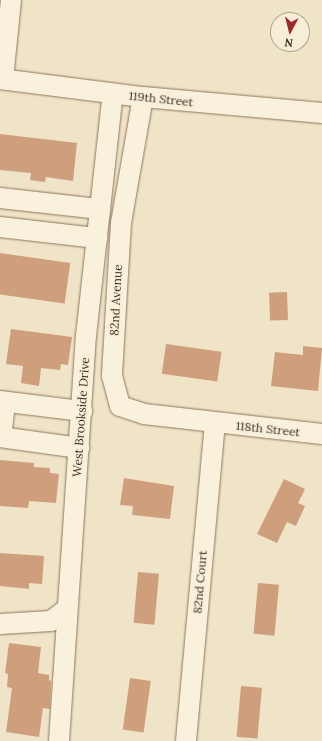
<!DOCTYPE html>
<html>
<head>
<meta charset="utf-8">
<style>
	body { margin:0 }
	#map { position:relative; width:322px; height:741px; overflow:hidden; background:#f0e4c8; font-family:Lora,serif }
	div>[style] { position:absolute }
	[style*='--x'] { left:calc(var(--x)*1px); top:calc(var(--y)*1px); width:calc(var(--w)*1px); rotate:calc(var(--a)*1deg) }
	.building>* { inset:0; background:#cf9f7d; transform-origin:0 0 }
	.roads { filter:drop-shadow(0 0 1px #8d765c) drop-shadow(0 0 1px #8d765c) }
	.minor>* { height:20px; margin:-10px; padding:0 10px; transform-origin:10px; border-radius:10px; background:#faf1dc }
	span { translate:-50% -50%; white-space:nowrap; text-align:center; line-height:1.15; -webkit-text-stroke:3.5px #f7eed8; paint-order:stroke }
	.street-label { font-size:12px; color:#3d2e20 }
	.north { position:absolute; left:270px; top:12px; width:40px; height:40px; box-sizing:border-box; background:#f7eed8; border:1px solid #ada18e; border-radius:50%; rotate:187deg; font-size:11px; font-weight:700; line-height:16px; text-align:center; color:#3d2e20 }
	.north::after { content:''; display:block; margin:auto; width:14px; height:18px; background:#9e2a2b; clip-path:polygon(50% 0,100% 100%,50% 72%,0 100%) }
</style>
</head>
<body>
<div id="map">
	<div class="building">
		<div style="clip-path:polygon(0 134px,77px 143px,73px 181px,46px 177px,45px 182px,30px 180px,31px 173px,0 170px)"></div>
		<div style="left:0;top:253px;width:71px;height:41px;rotate:8deg"></div>
		<div style="left:287px;top:292px;width:28px;height:18px;rotate:88deg"></div>
		<div style="clip-path:polygon(11px 329px,72px 337px,68px 365px,61px 364px,60px 370px,41px 368px,39px 386px,21px 383px,23px 366px,6px 364px)"></div>
		<div style="left:166px;top:344px;width:56px;height:30px;rotate:8deg"></div>
		<div style="clip-path:polygon(303px 346px,322px 348px,318px 391px,271px 386px,275px 352px,303px 355px)"></div>
		<div style="clip-path:polygon(0 460px,34px 463px,34px 467px,50px 468px,50px 473px,59px 474px,56px 503px,29px 501px,28px 508px,0 506px)"></div>
		<div style="clip-path:polygon(124px 478px,174px 486px,170px 519px,132px 515px,133px 506px,120px 505px)"></div>
		<div style="clip-path:polygon(284px 479px,305px 489px,298px 503px,305px 506px,296px 526px,287px 522px,277px 543px,257px 534px)"></div>
		<div style="clip-path:polygon(0 553px,44px 556px,42px 584px,29px 583px,29px 589px,0 586px)"></div>
		<div style="left:138px;top:572px;width:21px;height:51px;rotate:5deg"></div>
		<div style="left:258px;top:583px;width:21px;height:51px;rotate:5deg"></div>
		<div style="clip-path:polygon(9px 643px,41px 647px,38px 673px,49px 675px,49px 680px,51px 681px,50px 709px,43px 708px,39px 737px,6px 732px,12px 688px,7px 687px,8px 674px,5px 673px)"></div>
		<div style="left:130px;top:678px;width:21px;height:52px;rotate:8deg"></div>
		<div style="left:241px;top:686px;width:21px;height:51px;rotate:5deg"></div>
	</div>
	<div class="roads">
		<div class="minor">
			<div style="--x:0;--y:79;--w:144;--a:7.2"></div>
			<div style="--x:143;--y:97;--w:180;--a:5.1"></div>
			<div style="--x:3;--y:79;--w:79;--a:-84.2"></div>
			<div style="--x:143;--y:97;--w:128;--a:99.9"></div>
			<div style="--x:121;--y:223;--w:153;--a:93.4"></div>
			<div style="--x:112;--y:376;--w:31;--a:75"></div>
			<div style="--x:120;--y:406;--w:25;--a:18"></div>
			<div style="--x:144;--y:414;--w:179;--a:6.4"></div>
			<div style="--x:0;--y:198;--w:101;--a:6.3"></div>
			<div style="--x:0;--y:227;--w:98;--a:6.5"></div>
			<div style="--x:0;--y:401;--w:83;--a:7"></div>
			<div style="--x:0;--y:437;--w:80;--a:7.9"></div>
			<div style="--x:1;--y:437;--w:35;--a:-83"></div>
			<div style="--x:0;--y:624;--w:51;--a:-3.4"></div>
			<div style="--x:51;--y:621;--w:20;--a:-37"></div>
			<div style="--x:59;--y:741;--w:406;--a:-86.2"></div>
			<div style="--x:86;--y:336;--w:244;--a:-83.7"></div>
			<div style="--x:186;--y:741;--w:319;--a:-84.8"></div>
		</div>
	</div>
	<div class="street-label">
		<span style="left:161px;top:99px;rotate:6deg">119th Street</span>
		<span style="left:116px;top:300px;rotate:-87deg">82nd Avenue</span>
		<span style="left:81px;top:417px;rotate:-86deg">West Brookside Drive</span>
		<span style="left:268px;top:429px;rotate:6deg">118th Street</span>
		<span style="left:200px;top:582px;rotate:-85deg">82nd Court</span>
	</div>
	<div class="north">N</div>
</div>
</body>
</html>
